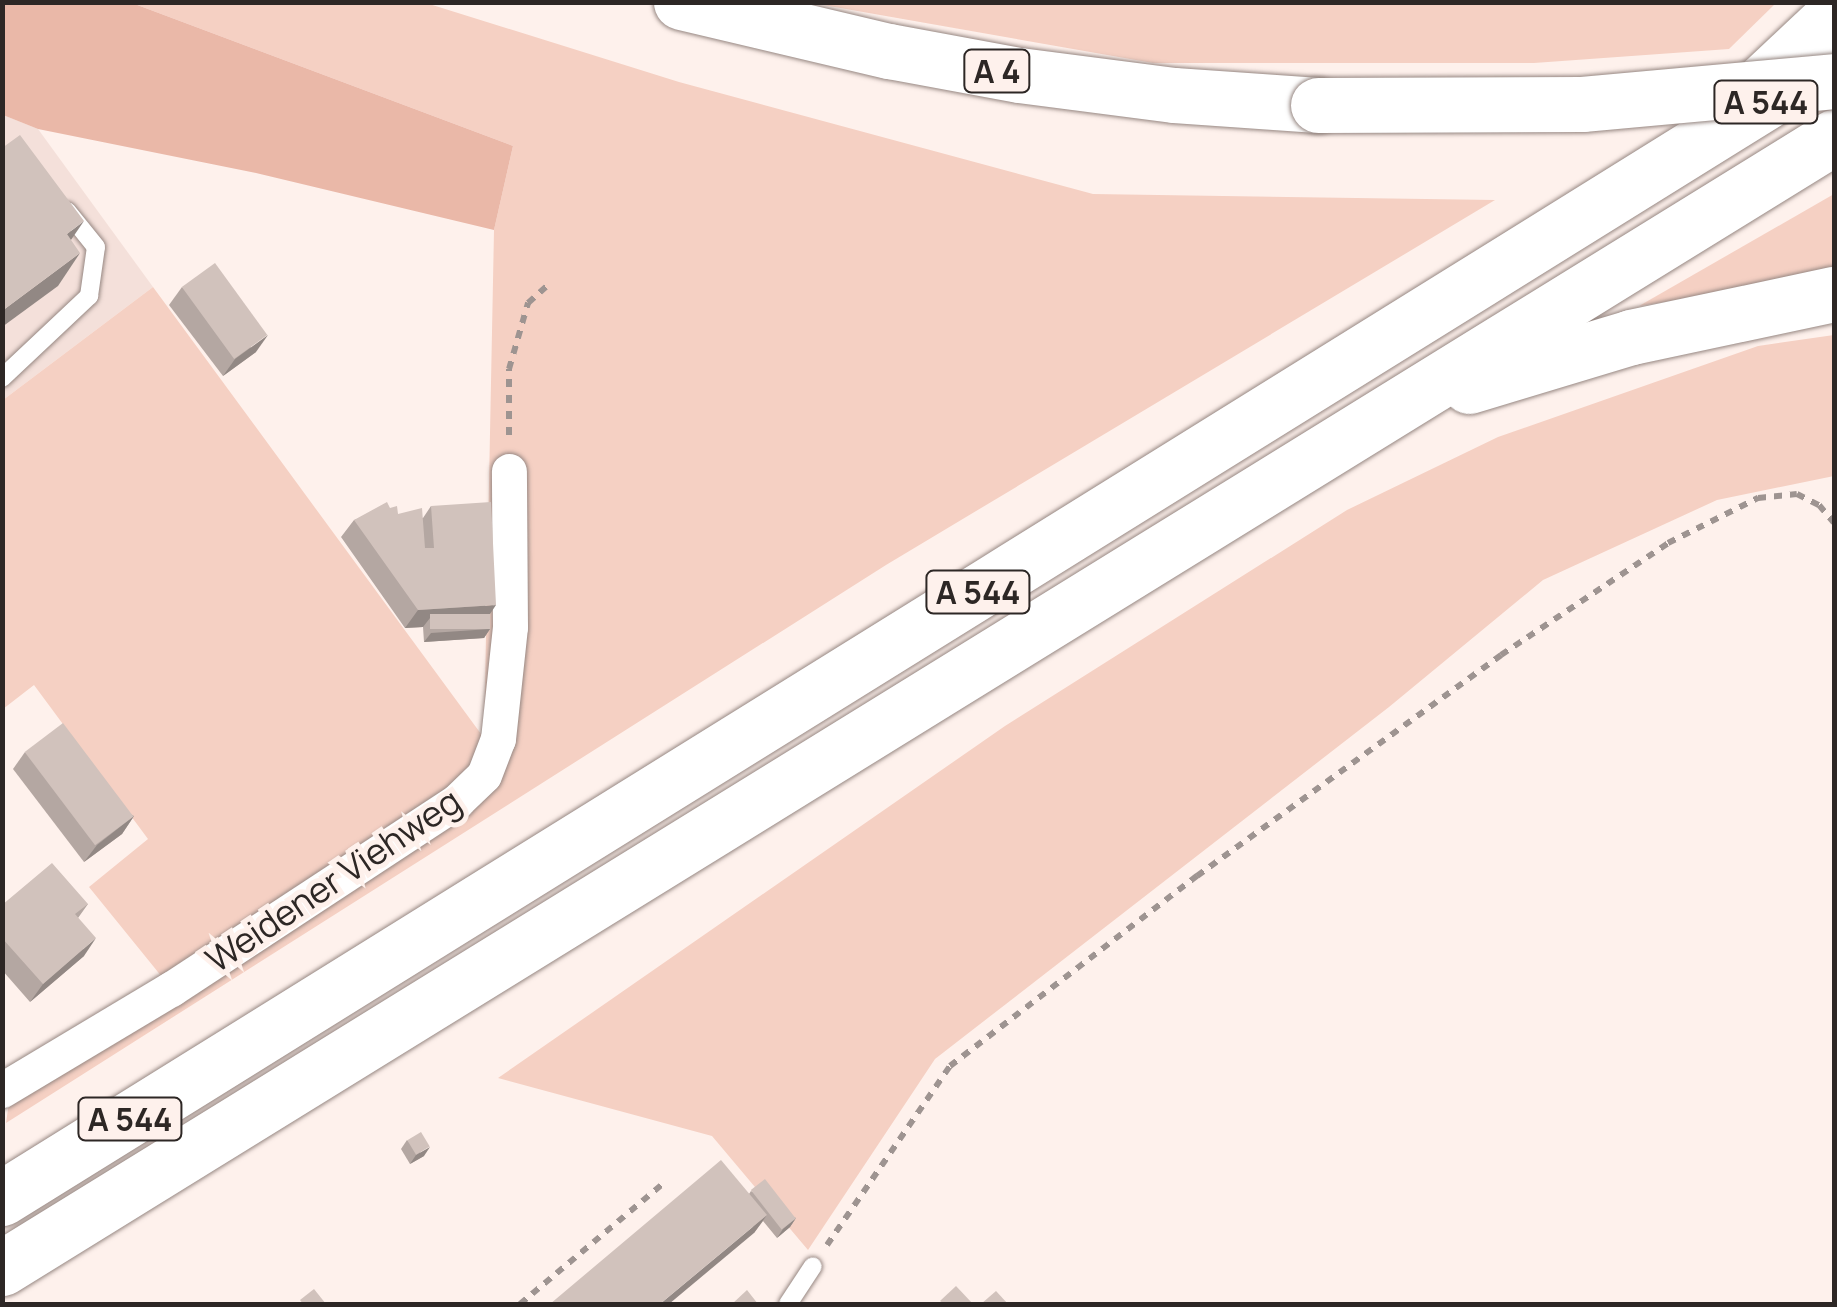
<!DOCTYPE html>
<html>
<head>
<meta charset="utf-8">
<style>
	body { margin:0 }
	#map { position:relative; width:1837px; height:1307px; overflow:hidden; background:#fef1ec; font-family:Manrope,sans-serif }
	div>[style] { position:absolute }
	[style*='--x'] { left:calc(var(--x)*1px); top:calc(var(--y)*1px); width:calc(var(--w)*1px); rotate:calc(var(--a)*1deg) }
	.built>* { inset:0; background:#f4e0da }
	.green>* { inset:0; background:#f5d0c3 }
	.forest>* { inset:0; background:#eab8a8 }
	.path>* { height:6px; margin-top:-3px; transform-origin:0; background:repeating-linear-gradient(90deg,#9e9491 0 8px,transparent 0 16px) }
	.roads { filter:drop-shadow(0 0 2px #968782) drop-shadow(0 0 2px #968782) }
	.lane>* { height:18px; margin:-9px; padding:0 9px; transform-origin:9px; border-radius:9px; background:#fff }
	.street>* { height:35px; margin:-17.5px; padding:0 17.5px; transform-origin:17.5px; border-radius:17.5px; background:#fff }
	.highway>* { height:55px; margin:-27.5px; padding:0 27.5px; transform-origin:27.5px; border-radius:27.5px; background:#fff }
	.bridges { filter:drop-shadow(0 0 2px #968782) drop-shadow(0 0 2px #968782) }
	.highway-bridge>* { height:55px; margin:-27.5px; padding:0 27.5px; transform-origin:27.5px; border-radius:27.5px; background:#fff }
	.wall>* { inset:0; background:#b4a7a2 }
	.shaded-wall>* { inset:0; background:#928884 }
	.building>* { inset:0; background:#d1c2bc; transform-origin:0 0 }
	span { translate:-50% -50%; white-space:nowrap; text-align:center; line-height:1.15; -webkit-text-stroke:10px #fef1ec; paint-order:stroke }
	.shield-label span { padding:2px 8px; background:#fef1ec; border:2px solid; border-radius:8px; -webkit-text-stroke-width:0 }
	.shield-label { font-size:32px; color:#2d2725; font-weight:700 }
	.street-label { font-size:35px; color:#2d2725 }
	.frame { position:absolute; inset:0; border:5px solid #2d2725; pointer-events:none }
</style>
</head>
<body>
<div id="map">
	<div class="built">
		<div style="clip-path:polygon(3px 115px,38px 129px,153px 287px,3px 400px)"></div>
	</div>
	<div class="green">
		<div style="clip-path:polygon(132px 3px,426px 3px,679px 82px,1093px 194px,1495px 200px,886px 565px,6px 1123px,13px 1075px,162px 977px,89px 887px,148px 839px,34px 685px,3px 709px,3px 400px,153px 287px,484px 738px,494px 230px,513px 146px)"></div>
		<div style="clip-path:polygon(812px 3px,1776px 2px,1776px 3px,1729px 49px,1534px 63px,1153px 63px)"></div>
		<div style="clip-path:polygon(1834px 194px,1834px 275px,1639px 306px)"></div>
		<div style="clip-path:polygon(1834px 335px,1834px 476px,1717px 500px,1543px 580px,1389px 707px,935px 1059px,808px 1250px,712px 1136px,498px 1078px,1005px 726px,1347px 510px,1498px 437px,1758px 346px)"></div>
	</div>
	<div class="forest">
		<div style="clip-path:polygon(2px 3px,132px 3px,513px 146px,494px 230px,256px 173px,38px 129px,3px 115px)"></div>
	</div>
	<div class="path">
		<div style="--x:509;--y:435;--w:66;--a:-90"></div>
		<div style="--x:509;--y:369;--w:69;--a:-73.9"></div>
		<div style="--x:528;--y:303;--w:31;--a:-42"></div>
		<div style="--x:827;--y:1245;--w:217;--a:-55.5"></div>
		<div style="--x:950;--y:1066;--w:312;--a:-37.6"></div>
		<div style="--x:1197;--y:876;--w:376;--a:-36"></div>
		<div style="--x:1501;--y:655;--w:201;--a:-33.8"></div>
		<div style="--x:1668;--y:543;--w:101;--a:-26.6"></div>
		<div style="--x:1758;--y:498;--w:39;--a:-6"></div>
		<div style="--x:1797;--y:494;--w:25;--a:27"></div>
		<div style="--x:1819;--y:505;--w:23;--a:50"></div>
		<div style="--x:520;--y:1304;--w:191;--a:-40.1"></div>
	</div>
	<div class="roads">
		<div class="lane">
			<div style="--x:2;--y:378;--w:120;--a:-43.3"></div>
			<div style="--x:89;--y:296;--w:49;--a:-81.9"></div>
			<div style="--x:96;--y:247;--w:46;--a:-128.9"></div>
			<div style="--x:788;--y:1304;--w:45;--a:-56.7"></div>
		</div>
		<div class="street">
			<div style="--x:2;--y:1090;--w:197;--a:-30.9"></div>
			<div style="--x:171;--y:989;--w:342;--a:-33.3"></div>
			<div style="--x:457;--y:801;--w:37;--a:-44"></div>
			<div style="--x:484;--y:775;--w:39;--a:-69"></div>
			<div style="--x:498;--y:739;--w:113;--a:-83.9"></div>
			<div style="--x:510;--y:627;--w:156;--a:-90.4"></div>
		</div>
		<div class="highway">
			<div style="--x:681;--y:2;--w:214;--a:13.3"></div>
			<div style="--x:889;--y:51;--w:132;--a:10.5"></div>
			<div style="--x:1019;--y:75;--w:156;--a:7.4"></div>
			<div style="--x:1174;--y:95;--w:144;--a:4"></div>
			<div style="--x:1754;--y:90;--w:110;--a:-43.2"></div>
			<div style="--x:1469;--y:386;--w:169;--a:-16.8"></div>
			<div style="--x:1631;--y:337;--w:208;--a:-12"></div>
			<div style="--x:2;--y:1198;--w:2124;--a:-31.86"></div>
			<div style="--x:2;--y:1268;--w:2153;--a:-31.69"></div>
		</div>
	</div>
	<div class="bridges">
		<div class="highway-bridge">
			<div style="--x:1318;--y:105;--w:264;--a:-0.2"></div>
			<div style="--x:1582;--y:104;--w:253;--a:-5.2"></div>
		</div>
	</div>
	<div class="wall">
		<div style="clip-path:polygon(182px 287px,256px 352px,223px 376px,169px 305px)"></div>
		<div style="clip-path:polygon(431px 506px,490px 614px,490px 629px,484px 638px,424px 642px,423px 627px,405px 628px,341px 537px,354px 520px,390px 508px,398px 514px,423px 518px)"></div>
		<div style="clip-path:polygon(25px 752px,134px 816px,122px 834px,84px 862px,13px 769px)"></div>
		<div style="clip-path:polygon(88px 904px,78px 918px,84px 956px,30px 1002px,2px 970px,2px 905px)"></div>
		<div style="clip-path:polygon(407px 1140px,424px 1156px,410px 1164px,401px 1149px)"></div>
		<div style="clip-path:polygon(751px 1191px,796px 1218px,790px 1227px,777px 1238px,763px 1221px,754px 1233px,749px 1194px)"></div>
	</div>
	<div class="shaded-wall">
		<div style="clip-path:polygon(84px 221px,62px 253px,67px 234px)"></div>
		<div style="clip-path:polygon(80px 253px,58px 286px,2px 327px,2px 311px)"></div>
		<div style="clip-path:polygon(268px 335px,256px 352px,223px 376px,235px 359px)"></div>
		<div style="clip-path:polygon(496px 605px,484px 623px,430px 618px,423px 627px,405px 628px,418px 610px)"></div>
		<div style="clip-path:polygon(490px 629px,484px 638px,424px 642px,431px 633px)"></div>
		<div style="clip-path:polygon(134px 816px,122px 834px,84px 862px,97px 845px)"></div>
		<div style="clip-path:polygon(96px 938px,84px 956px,30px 1002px,43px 984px)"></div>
		<div style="clip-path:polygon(430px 1147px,424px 1156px,410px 1164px,416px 1155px)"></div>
		<div style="clip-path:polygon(767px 1215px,754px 1233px,669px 1304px,660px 1304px)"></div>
		<div style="clip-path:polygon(796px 1218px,790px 1227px,777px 1238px,783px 1229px)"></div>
	</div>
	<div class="building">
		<div style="clip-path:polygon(20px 135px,84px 221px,67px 234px,80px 253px,2px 311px,2px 148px)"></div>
		<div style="left:215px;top:263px;width:89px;height:41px;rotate:54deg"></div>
		<div style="clip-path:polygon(387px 502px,390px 508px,397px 506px,398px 514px,422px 508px,425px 548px,434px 548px,431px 506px,491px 502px,496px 605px,418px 610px,354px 520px)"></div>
		<div style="left:490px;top:614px;width:15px;height:60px;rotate:90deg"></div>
		<div style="left:63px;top:723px;width:117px;height:48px;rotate:53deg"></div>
		<div style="clip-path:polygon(52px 863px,88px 904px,75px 914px,96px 938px,43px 984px,2px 938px,2px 905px)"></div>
		<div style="left:421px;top:1132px;width:17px;height:16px;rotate:59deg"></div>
		<div style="clip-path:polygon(721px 1160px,767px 1215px,660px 1304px,550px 1304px)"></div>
		<div style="left:765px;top:1179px;width:50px;height:18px;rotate:52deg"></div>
		<div style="clip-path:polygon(956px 1286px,973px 1304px,944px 1304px,940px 1301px)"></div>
		<div style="clip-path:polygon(314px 1289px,326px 1304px,303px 1304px,300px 1300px)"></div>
		<div style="clip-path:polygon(747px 1290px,758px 1304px,732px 1304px)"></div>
		<div style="clip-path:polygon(996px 1291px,1008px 1304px,981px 1304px)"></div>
	</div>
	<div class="shield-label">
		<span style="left:997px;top:71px">A 4</span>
		<span style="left:1766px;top:102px">A 544</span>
		<span style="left:978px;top:592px">A 544</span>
		<span style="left:130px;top:1119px">A 544</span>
	</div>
	<div class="street-label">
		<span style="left:333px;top:880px;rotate:-34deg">Weidener Viehweg</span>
	</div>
	<div class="frame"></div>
</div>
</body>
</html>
